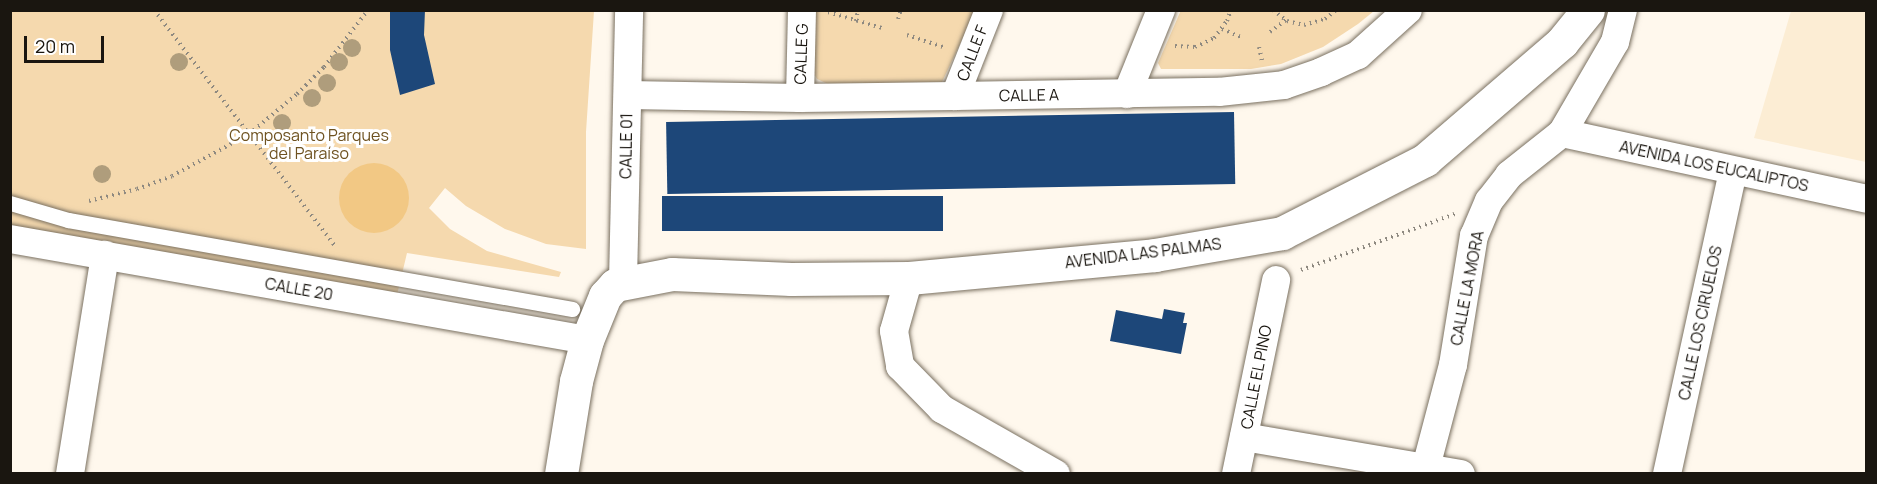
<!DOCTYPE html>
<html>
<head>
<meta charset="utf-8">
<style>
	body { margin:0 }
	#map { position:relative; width:1877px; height:484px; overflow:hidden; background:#fff8ed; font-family:Manrope,sans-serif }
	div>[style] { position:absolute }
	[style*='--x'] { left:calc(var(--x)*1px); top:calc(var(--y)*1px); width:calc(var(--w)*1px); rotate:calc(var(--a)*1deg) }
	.built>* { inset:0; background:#fcedd4 }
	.green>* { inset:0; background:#f5d9ae }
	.water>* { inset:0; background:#f2c884 }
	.round { border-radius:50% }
	.building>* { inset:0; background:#1d4779; transform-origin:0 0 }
	.path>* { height:4px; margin-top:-2px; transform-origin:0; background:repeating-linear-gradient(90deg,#8e8980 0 1.5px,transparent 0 6px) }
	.roads { filter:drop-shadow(0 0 2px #7a7060) drop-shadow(0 0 2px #7a7060) }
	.lane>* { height:15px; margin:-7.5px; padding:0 7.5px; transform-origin:7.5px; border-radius:7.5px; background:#fff }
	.street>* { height:28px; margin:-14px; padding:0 14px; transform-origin:14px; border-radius:14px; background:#fff }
	.secondary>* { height:33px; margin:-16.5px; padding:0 16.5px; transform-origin:16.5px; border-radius:16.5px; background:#fff }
	.trees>* { width:18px; height:18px; margin:-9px; border-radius:50%; background:#af9d7c }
	span { translate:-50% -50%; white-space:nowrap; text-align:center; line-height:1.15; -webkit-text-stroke:6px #fff; paint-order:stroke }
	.street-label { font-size:16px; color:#1a1610 }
	.park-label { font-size:16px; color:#6e5220 }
	.frame { position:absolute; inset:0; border:12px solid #1a1610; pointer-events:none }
	.scale { position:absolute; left:24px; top:36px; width:80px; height:27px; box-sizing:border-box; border:3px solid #1a1610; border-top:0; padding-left:8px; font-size:18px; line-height:21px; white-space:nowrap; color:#1a1610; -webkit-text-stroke:4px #fff; paint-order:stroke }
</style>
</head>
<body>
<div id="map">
	<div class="built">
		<div style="clip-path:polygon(1791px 11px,1866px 11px,1866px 162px,1754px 138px)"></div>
	</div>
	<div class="green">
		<div style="clip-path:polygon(1181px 10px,1373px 10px,1374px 11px,1358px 24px,1323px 47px,1281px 64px,1251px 69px,1161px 69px,1158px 63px)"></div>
		<div style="clip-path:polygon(10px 11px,594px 11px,586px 132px,586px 249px,546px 244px,505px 229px,466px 206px,445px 188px,429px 208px,450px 229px,487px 251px,561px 272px,559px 277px,407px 253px,397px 295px,11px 230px)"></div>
		<div style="clip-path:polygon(815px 11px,975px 11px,975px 12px,942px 82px,828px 84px,817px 79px,813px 72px)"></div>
	</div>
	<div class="water">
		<div class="round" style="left:339px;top:163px;width:70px;height:70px"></div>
	</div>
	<div class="building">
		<div style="clip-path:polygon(390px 10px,425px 10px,424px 35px,435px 84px,400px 95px,390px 50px)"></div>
		<div style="left:1234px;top:112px;width:72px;height:568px;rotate:89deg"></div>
		<div style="left:943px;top:196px;width:35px;height:281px;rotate:90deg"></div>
		<div style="clip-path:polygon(1164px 309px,1185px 313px,1183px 323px,1187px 323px,1181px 354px,1110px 341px,1116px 310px,1162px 319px)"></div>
	</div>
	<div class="path">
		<div style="--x:154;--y:10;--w:299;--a:52.5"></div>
		<div style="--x:1273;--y:10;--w:18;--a:38"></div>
		<div style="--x:1287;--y:21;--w:17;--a:13"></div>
		<div style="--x:1304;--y:25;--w:22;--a:-16"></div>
		<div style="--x:1325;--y:19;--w:14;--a:-39"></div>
		<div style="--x:828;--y:12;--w:56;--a:16.5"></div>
		<div style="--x:898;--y:19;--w:9;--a:-72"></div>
		<div style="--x:856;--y:21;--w:11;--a:-80"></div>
		<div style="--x:1222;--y:29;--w:23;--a:23"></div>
		<div style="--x:1270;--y:32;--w:20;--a:-37"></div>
		<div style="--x:907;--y:35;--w:41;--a:18.4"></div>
		<div style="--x:1175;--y:46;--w:20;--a:3"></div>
		<div style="--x:1195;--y:47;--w:21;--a:-25"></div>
		<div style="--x:1214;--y:38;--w:21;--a:-53"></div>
		<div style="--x:1227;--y:21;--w:12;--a:-70"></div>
		<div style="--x:1259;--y:47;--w:14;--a:78"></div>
		<div style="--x:89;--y:201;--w:49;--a:-14"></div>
		<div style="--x:137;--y:189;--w:37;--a:-20"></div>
		<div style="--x:172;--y:176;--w:88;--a:-28.6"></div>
		<div style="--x:249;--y:134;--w:62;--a:-39.8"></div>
		<div style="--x:297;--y:94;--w:38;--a:-45"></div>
		<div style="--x:324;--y:67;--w:72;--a:-52.3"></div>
		<div style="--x:1301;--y:270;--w:164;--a:-20"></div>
	</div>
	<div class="roads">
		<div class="lane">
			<div style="--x:10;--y:203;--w:60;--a:16.3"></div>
			<div style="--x:68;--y:220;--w:512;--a:10.01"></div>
		</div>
		<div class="street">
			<div style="--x:1127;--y:94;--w:91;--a:-68"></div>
			<div style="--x:628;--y:95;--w:172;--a:1"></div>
			<div style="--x:800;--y:98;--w:155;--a:-0.7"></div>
			<div style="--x:955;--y:96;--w:264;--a:-0.9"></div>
			<div style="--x:1219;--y:92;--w:65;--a:-6.1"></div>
			<div style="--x:1284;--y:85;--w:39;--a:-19"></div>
			<div style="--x:1321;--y:72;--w:41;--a:-24.7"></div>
			<div style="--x:1358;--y:55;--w:67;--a:-42"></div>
			<div style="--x:955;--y:96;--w:92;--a:-68.4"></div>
			<div style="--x:800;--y:98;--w:88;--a:-88.7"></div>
			<div style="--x:1562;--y:133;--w:311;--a:12.2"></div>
			<div style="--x:10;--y:239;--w:586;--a:9.93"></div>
			<div style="--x:909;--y:278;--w:55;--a:105.8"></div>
			<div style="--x:894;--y:331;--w:36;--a:80"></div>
			<div style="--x:900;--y:366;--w:60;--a:45.7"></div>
			<div style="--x:942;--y:409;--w:131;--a:29.7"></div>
			<div style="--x:623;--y:281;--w:271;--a:-88.7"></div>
			<div style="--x:1244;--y:437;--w:220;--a:9.7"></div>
			<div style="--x:1426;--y:467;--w:106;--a:-75.2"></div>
			<div style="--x:1453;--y:365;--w:131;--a:-80.8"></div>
			<div style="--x:1474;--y:236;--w:38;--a:-67"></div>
			<div style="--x:1489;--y:201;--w:33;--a:-52"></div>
			<div style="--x:1509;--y:175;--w:68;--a:-38.4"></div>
			<div style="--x:1562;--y:133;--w:105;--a:-59.8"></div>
			<div style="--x:1615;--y:42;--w:33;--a:-76"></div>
			<div style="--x:70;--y:474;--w:222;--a:-80.9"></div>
			<div style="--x:1236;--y:474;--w:198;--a:-78.3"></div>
			<div style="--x:1667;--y:474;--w:309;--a:-77.7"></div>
		</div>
		<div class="secondary">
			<div style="--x:561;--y:474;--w:94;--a:-80.8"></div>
			<div style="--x:576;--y:381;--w:42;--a:-75"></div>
			<div style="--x:587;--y:340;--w:48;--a:-67.8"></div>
			<div style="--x:605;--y:296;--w:15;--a:-48"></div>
			<div style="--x:615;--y:285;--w:58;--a:-10.9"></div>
			<div style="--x:672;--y:274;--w:119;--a:2.4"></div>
			<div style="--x:791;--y:279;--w:118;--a:-0.5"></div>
			<div style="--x:909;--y:278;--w:247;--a:-5.3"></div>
			<div style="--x:1155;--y:255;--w:129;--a:-9.8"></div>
			<div style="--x:1282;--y:233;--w:161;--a:-27"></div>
			<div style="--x:1425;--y:160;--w:181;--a:-40.7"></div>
			<div style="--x:1562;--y:42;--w:41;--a:-50.9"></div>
		</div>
	</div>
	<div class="trees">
		<div style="left:352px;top:48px"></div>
		<div style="left:179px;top:62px"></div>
		<div style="left:339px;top:62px"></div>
		<div style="left:327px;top:83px"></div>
		<div style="left:312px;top:98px"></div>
		<div style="left:282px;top:123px"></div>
		<div style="left:102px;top:174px"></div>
	</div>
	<div class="street-label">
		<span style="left:972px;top:53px;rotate:-69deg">CALLE F</span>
		<span style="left:801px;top:54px;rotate:-88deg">CALLE G</span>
		<span style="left:1029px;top:95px;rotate:-1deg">CALLE A</span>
		<span style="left:626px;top:146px;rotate:-89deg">CALLE 01</span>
		<span style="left:1714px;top:166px;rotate:12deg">AVENIDA LOS EUCALIPTOS</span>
		<span style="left:1143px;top:253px;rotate:-7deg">AVENIDA LAS PALMAS</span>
		<span style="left:1467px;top:288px;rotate:-79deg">CALLE LA MORA</span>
		<span style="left:299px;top:289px;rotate:10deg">CALLE 20</span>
		<span style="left:1700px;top:323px;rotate:-78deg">CALLE LOS CIRUELOS</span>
		<span style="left:1256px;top:377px;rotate:-79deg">CALLE EL PINO</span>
	</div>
	<div class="park-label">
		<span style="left:309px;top:144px">Composanto Parques<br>del Paraíso</span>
	</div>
	<div class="frame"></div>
	<div class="scale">20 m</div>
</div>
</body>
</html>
